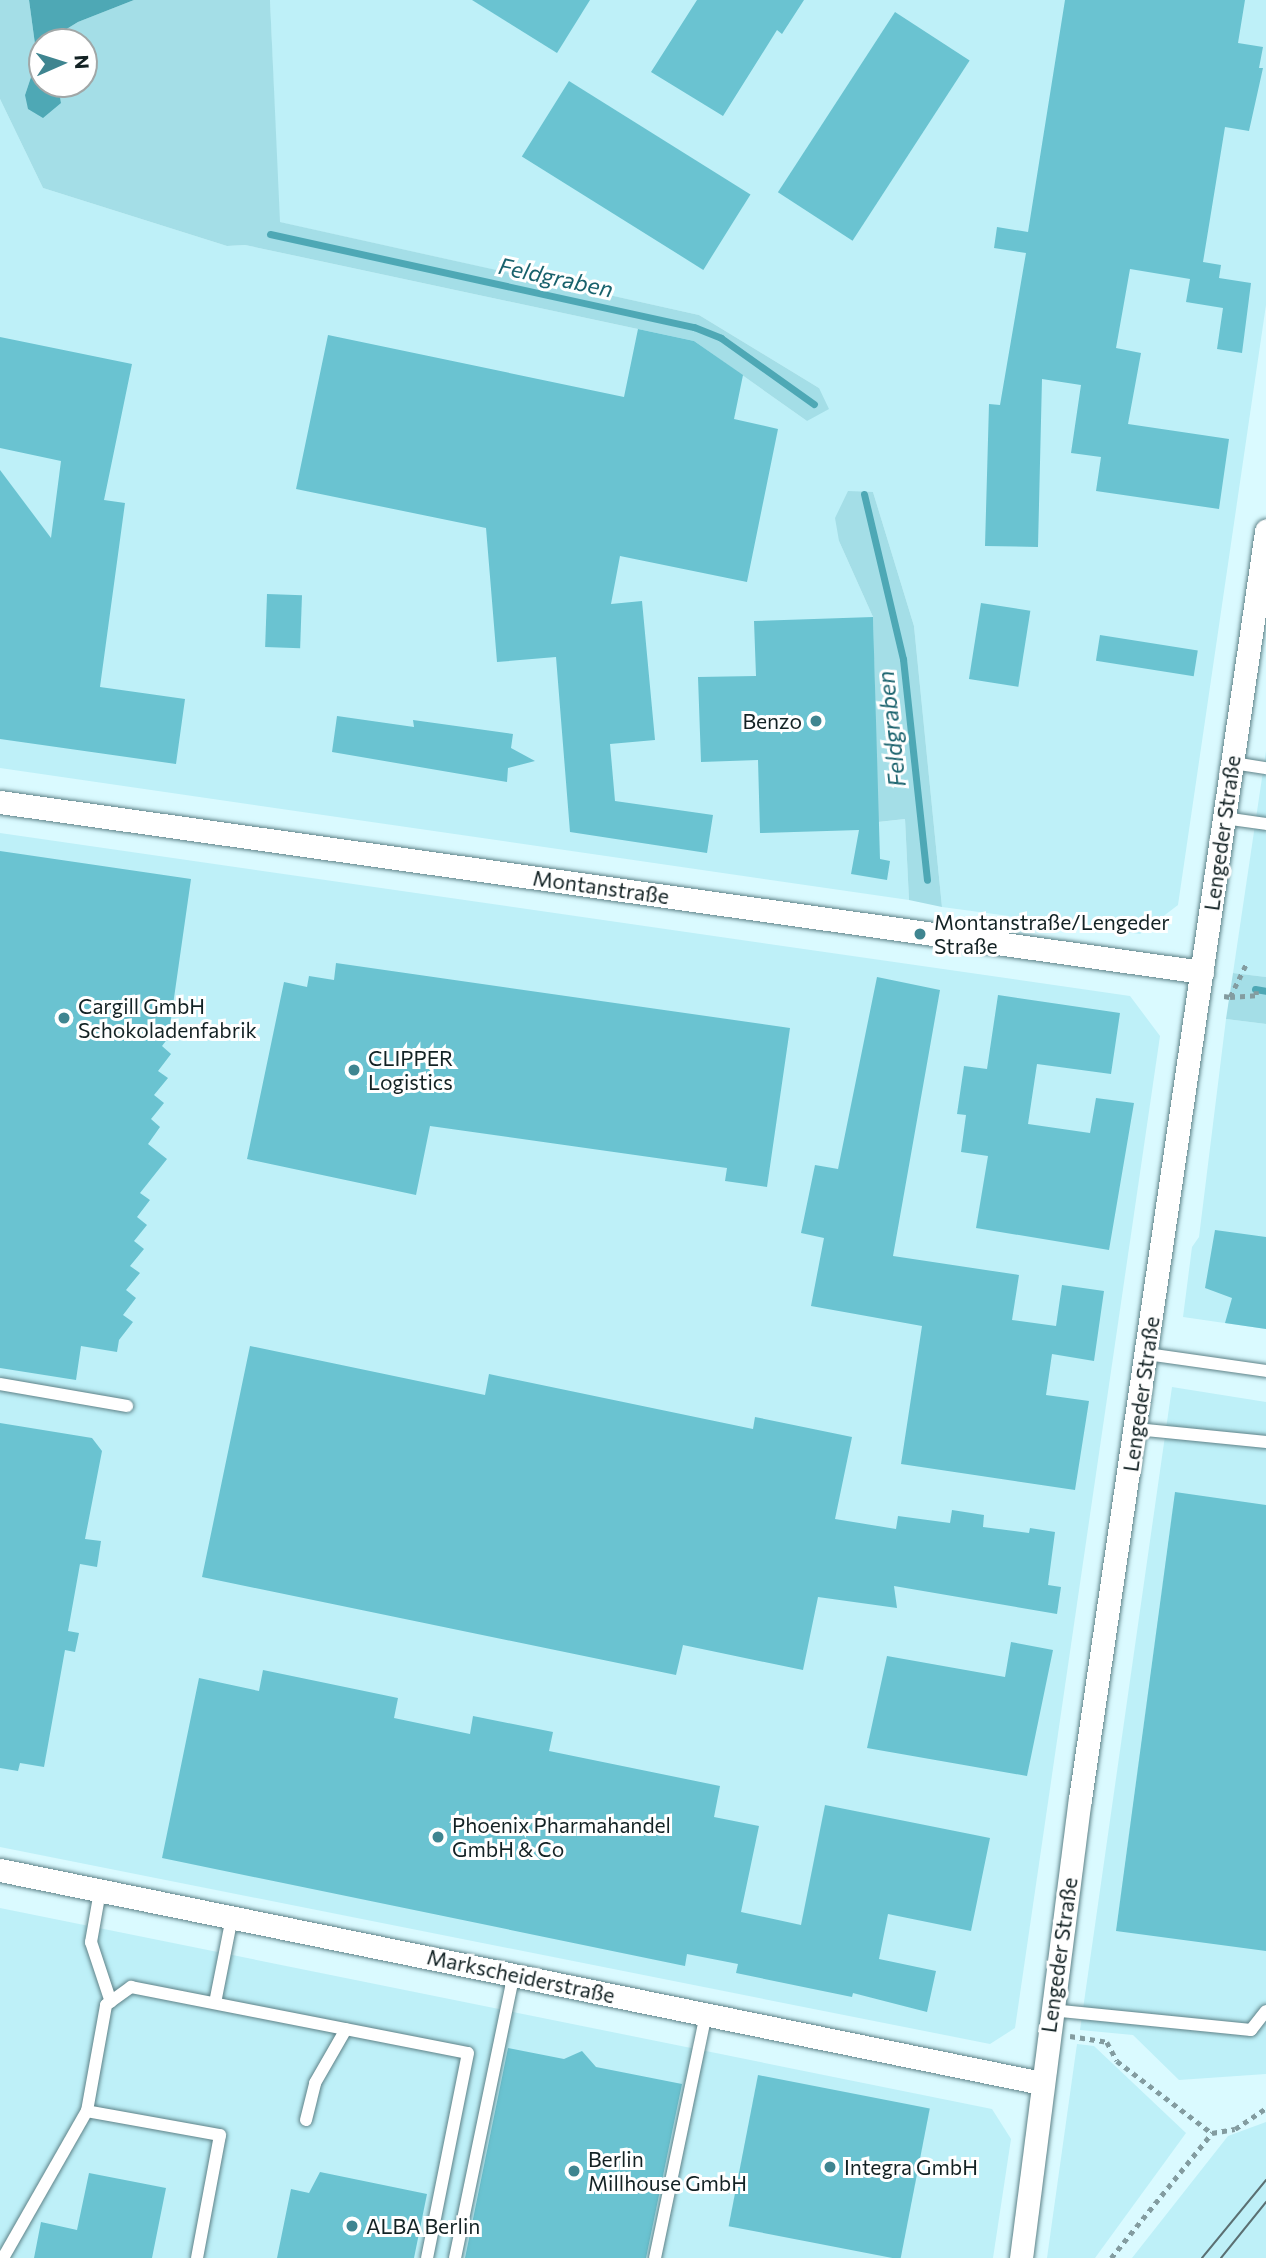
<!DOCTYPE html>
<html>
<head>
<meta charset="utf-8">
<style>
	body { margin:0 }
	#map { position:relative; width:1266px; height:2258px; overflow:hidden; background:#dafaff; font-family:Commissioner,sans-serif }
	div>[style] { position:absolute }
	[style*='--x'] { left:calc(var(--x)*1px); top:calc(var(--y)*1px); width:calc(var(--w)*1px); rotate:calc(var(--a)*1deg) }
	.built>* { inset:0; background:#bef0f8 }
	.green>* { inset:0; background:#a4dee7 }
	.water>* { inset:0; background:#4ea8b5 }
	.stream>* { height:7px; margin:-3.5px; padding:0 3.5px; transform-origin:3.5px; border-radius:3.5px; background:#4ea8b5 }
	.building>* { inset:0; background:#6ac3d1; transform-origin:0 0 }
	.path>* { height:4.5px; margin-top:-2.25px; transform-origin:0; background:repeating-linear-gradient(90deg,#839ca0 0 5px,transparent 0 10px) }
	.roads { filter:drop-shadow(0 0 2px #5e8288) drop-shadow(0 0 2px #5e8288) }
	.lane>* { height:12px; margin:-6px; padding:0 6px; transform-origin:6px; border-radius:6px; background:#fff }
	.street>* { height:23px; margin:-11.5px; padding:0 11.5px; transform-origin:11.5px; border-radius:11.5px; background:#fff }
	.tram>* { height:2px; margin:-1px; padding:0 1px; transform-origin:1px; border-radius:1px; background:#5b7073 }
	.dots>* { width:19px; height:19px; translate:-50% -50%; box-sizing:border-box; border:4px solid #fff; border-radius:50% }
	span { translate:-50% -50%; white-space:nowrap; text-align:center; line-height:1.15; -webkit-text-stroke:6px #fff; paint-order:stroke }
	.poi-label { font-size:21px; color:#132224 }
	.right { translate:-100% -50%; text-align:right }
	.left { translate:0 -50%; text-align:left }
	.street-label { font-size:21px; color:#132224 }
	.water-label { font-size:23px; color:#18616c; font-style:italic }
	.north { position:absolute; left:28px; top:28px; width:70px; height:70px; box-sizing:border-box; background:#fff; border:2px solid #a1a7a7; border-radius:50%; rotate:87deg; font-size:19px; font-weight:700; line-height:28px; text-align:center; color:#132224 }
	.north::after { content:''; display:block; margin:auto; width:24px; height:32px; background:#3f8590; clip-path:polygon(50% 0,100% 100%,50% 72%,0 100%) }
</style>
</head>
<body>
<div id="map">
	<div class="built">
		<div style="clip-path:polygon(270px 0,1266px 0,1266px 305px,1178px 905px,1140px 934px,942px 907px,914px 626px,873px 492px,839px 541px,873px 617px,879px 822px,905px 819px,909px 900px,0 768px,0 99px,43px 188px,227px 246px,245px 245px,694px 341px,807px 421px,819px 388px,699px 315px,279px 222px)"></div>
		<div style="clip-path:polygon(1266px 751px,1266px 977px,1233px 973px)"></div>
		<div style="clip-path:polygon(0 833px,1130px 996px,1160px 1036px,1015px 2028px,990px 2044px,0 1847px)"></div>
		<div style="clip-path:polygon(1226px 1019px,1266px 1024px,1266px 1329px,1183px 1317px,1192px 1247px,1199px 1237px)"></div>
		<div style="clip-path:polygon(1172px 1387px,1266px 1402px,1266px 2074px,1179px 2080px,1133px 2035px,1080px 2030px)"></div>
		<div style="clip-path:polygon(0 1908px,992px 2109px,1011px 2139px,993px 2258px,0 2258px)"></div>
		<div style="clip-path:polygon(1077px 2044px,1094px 2046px,1186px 2133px,1095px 2258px,1047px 2258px)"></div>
		<div style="clip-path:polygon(1266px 2122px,1266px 2258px,1132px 2258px,1228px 2136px)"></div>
	</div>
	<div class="green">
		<div style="clip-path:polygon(0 0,29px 0,37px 59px,25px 95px,61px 103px,58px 84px,84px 84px,84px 42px,60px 42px,65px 30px,78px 22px,134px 0,270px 0,280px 222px,699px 315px,819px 388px,829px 409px,807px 421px,694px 341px,245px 245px,227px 246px,43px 188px,0 99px)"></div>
		<div style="clip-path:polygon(848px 491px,873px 492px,914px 626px,942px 907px,909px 900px,905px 819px,878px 822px,873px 617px,839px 541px,835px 518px)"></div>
		<div style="clip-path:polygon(1233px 973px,1266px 977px,1266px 1024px,1226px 1019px)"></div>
	</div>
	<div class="water">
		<div style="clip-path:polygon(29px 0,134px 0,78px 22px,65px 30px,60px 42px,42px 42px,42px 84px,58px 84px,61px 103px,43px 118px,28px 109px,25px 95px,37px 59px)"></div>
	</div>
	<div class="stream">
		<div style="--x:270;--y:234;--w:434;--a:12.4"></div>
		<div style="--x:694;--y:327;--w:29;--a:22"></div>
		<div style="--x:721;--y:338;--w:114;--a:35.4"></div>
		<div style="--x:864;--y:494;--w:170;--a:76.7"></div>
		<div style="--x:903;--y:659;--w:222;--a:83.8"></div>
		<div style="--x:1255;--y:989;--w:11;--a:10"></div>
	</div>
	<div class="building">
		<div style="clip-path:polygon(472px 0,590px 0,557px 53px)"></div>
		<div style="clip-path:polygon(697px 0,804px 0,782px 34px,777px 30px,723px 116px,651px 72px)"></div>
		<div style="clip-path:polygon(1065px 0,1245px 0,1238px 43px,1263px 47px,1259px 68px,1263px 68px,1249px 131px,1225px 127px,1203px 262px,1221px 265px,1219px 278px,1251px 283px,1242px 353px,1217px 349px,1223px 308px,1186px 302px,1190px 279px,1130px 269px,1116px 348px,1141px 353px,1128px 424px,1229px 439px,1219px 509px,1096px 491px,1101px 457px,1071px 453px,1081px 385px,1042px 379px,1038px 547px,985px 546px,989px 404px,1000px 405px,1026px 253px,994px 248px,997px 227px,1028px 232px)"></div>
		<div style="left:895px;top:12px;width:89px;height:215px;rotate:33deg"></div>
		<div style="left:569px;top:81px;width:214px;height:89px;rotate:32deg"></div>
		<div style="clip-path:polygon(638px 329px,694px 341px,743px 375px,734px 419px,778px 429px,747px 582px,620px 556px,611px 604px,642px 601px,655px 740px,610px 744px,615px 801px,713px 815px,707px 853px,570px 832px,556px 657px,497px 662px,486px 528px,296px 489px,328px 335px,624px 397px)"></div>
		<div style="clip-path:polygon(0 337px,132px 364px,104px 500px,125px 503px,100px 687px,185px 699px,176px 764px,0 739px,0 470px,51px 538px,61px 461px,0 448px)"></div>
		<div style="left:267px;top:594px;width:35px;height:53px;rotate:2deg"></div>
		<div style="left:981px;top:603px;width:50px;height:77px;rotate:9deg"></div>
		<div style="clip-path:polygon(873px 617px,880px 859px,890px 861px,887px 880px,851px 874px,859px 830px,760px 833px,758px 760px,701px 762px,698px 677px,756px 676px,754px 621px)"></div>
		<div style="left:1100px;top:635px;width:99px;height:26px;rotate:9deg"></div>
		<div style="clip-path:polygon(337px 716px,414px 727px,413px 720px,513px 734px,511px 748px,535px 761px,508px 768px,507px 782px,332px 752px)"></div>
		<div style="clip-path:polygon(0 851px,191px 879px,170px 1026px,175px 1029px,162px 1046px,171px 1054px,158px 1071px,168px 1078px,154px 1095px,164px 1103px,151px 1119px,160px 1127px,148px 1144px,167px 1159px,140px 1193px,150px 1200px,137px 1217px,147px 1225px,134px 1241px,144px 1249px,130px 1266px,140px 1273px,126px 1290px,136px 1298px,123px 1315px,133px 1322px,119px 1340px,117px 1352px,81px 1346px,76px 1380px,0 1368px)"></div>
		<div style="clip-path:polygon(336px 963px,790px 1028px,767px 1187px,725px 1181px,727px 1168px,430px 1126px,416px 1195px,247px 1159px,284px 982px,307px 987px,309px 976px,334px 980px)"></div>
		<div style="clip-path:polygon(877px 977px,940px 990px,893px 1256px,1019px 1275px,1012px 1320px,1056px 1326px,1062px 1285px,1104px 1291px,1094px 1361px,1052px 1354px,1046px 1395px,1089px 1401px,1075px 1490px,901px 1464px,922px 1326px,811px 1306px,824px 1238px,801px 1233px,815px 1165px,838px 1169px)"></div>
		<div style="clip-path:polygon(998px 995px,1120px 1013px,1111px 1074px,1037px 1064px,1028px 1124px,1090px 1133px,1096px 1098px,1134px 1103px,1109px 1250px,976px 1228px,988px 1156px,961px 1152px,966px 1115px,957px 1114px,964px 1066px,987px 1069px)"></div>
		<div style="clip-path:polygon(1215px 1230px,1266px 1237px,1266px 1329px,1225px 1323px,1232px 1298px,1205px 1288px)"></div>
		<div style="clip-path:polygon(250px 1346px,485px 1395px,489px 1374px,753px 1429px,755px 1417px,852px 1437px,835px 1519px,896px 1529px,898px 1516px,950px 1523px,952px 1510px,984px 1515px,983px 1527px,1029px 1533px,1030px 1528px,1055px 1532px,1048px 1585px,1061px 1587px,1057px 1614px,894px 1586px,897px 1608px,818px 1597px,803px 1670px,683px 1645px,676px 1675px,202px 1577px)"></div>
		<div style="clip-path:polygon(0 1423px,92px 1438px,102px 1451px,85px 1539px,101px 1541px,97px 1567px,80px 1564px,68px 1631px,79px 1633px,75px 1652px,65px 1650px,44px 1767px,20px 1763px,18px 1771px,0 1768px)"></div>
		<div style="clip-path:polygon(1175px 1492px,1266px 1505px,1266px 1951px,1116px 1931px)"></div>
		<div style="clip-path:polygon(1011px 1642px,1053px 1650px,1027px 1776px,867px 1748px,887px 1656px,1005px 1677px)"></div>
		<div style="clip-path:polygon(263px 1670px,398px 1698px,394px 1718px,470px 1734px,473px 1716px,553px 1732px,549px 1751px,720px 1786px,714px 1817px,759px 1826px,741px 1912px,801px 1925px,825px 1805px,990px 1838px,971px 1931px,888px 1914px,879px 1959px,936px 1971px,927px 2012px,853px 1993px,852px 1997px,736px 1973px,738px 1964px,687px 1954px,685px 1966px,162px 1858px,199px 1678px,259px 1691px)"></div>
		<div style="clip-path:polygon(508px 2048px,564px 2059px,582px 2051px,596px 2067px,682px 2084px,646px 2258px,465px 2258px)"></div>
		<div style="left:758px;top:2075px;width:175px;height:154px;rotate:11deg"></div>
		<div style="clip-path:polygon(320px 2172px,427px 2194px,414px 2258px,277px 2258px,291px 2189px,309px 2193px)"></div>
		<div style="clip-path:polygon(89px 2173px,166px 2188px,152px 2258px,34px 2258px,41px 2222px,77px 2230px)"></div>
	</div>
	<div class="path">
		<div style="--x:1224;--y:996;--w:6;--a:9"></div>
		<div style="--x:1230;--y:997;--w:39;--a:-64"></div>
		<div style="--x:1230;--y:997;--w:26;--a:-4"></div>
		<div style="--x:1256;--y:995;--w:4;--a:-90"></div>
		<div style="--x:1070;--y:2036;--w:37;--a:9"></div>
		<div style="--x:1107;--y:2042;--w:21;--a:62"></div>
		<div style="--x:1117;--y:2061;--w:119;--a:37.2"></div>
		<div style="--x:1111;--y:2258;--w:161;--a:-51.1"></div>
		<div style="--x:1212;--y:2133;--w:23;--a:-10"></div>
		<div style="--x:1235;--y:2129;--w:37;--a:-34"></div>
	</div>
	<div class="roads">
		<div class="lane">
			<div style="--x:1233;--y:763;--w:33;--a:9"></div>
			<div style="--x:1224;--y:818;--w:42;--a:8.1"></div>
			<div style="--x:1147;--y:1354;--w:120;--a:8.1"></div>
			<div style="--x:0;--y:1384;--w:129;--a:9.8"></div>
			<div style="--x:1136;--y:1429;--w:131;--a:5.7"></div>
			<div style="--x:100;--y:1891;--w:52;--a:100"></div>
			<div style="--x:91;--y:1942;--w:63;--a:71.6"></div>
			<div style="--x:215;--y:2003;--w:88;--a:-78.8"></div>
			<div style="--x:1051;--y:2010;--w:201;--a:5.7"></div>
			<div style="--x:1251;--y:2030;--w:24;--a:-52"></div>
			<div style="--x:306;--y:2120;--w:38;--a:-76"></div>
			<div style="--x:315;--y:2083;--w:62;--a:-60.1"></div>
			<div style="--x:3;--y:2258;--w:169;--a:-60.3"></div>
			<div style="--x:197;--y:2258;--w:125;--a:-79.4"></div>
			<div style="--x:220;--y:2135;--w:135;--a:-169.8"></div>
			<div style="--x:87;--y:2111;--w:108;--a:-79.8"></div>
			<div style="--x:106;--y:2005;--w:31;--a:-36"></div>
			<div style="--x:131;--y:1987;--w:343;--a:11.1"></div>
			<div style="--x:468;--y:2053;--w:209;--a:101.3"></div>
			<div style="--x:455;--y:2258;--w:290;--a:-78.3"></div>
			<div style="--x:655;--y:2258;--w:249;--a:-78.2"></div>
		</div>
		<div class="street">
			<div style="--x:0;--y:802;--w:1214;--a:8.05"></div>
			<div style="--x:0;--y:1870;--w:1063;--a:11.56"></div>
			<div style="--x:1021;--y:2258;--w:463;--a:-82.7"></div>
			<div style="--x:1080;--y:1799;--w:1282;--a:-81.65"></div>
		</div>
	</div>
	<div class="tram">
		<div style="--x:1202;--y:2258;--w:101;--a:-50.6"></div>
		<div style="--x:1221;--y:2258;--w:72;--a:-51.2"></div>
	</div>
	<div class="dots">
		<div style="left:816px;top:721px;background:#3f8590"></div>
		<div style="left:920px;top:934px;background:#3f8590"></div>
		<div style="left:64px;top:1018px;background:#3f8590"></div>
		<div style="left:354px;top:1070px;background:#3f8590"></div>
		<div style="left:438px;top:1837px;background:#3f8590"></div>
		<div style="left:830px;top:2167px;background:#3f8590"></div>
		<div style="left:574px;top:2171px;background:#3f8590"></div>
		<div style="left:352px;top:2226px;background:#3f8590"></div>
	</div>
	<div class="poi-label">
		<span class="right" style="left:802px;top:721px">Benzo</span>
		<span class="left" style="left:934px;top:934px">Montanstraße/Lengeder<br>Straße</span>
		<span class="left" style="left:78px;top:1018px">Cargill GmbH<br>Schokoladenfabrik</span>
		<span class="left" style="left:368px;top:1070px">CLIPPER<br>Logistics</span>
		<span class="left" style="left:452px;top:1837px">Phoenix Pharmahandel<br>GmbH &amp; Co</span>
		<span class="left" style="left:588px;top:2171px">Berlin<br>Millhouse GmbH</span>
		<span class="left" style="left:844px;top:2167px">Integra GmbH</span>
		<span class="left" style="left:366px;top:2226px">ALBA Berlin</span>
	</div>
	<div class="street-label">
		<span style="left:1222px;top:833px;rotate:-82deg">Lengeder Straße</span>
		<span style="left:601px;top:887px;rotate:8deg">Montanstraße</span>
		<span style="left:1141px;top:1394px;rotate:-82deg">Lengeder Straße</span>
		<span style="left:1059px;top:1955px;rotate:-82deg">Lengeder Straße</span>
		<span style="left:521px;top:1976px;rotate:12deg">Markscheiderstraße</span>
	</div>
	<div class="water-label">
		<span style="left:556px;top:277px;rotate:12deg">Feldgraben</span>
		<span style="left:891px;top:729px;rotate:-96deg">Feldgraben</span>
	</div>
	<div class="north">N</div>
</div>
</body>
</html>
